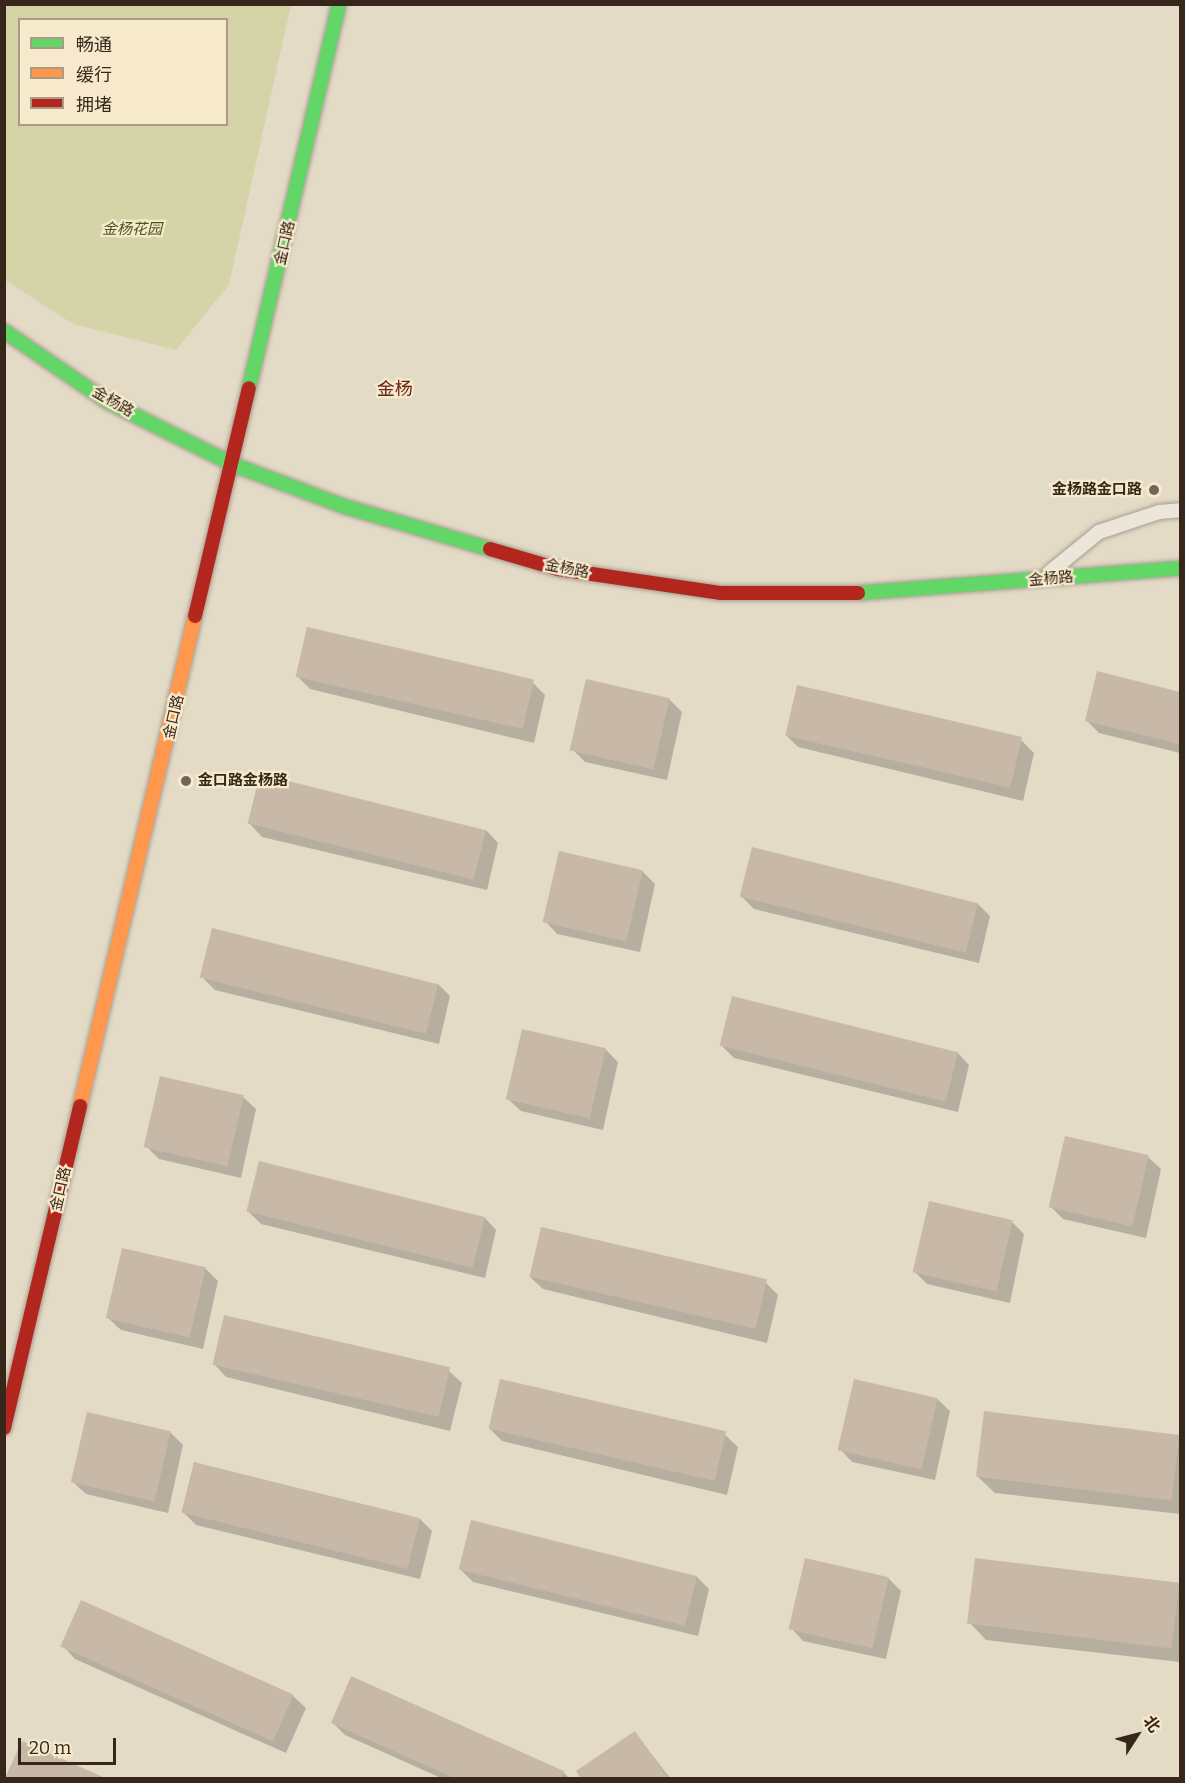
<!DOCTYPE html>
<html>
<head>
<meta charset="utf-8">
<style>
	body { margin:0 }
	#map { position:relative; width:1185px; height:1783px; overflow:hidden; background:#e4dbc7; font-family:Bitter,"Noto Sans SC",serif }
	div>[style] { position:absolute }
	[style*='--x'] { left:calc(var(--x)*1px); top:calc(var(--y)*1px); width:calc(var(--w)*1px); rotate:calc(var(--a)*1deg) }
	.green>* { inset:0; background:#d5d4a8 }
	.shadow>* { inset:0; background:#0003 }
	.building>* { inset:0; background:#c7b8a8; transform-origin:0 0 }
	.roads { filter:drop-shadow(0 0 2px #a89f91) drop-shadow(0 0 2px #a89f91) }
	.lane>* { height:14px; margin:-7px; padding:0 7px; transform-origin:7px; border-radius:7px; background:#ece6da }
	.fast>* { height:14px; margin:-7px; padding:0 7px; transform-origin:7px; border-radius:7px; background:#63d668 }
	.slow>* { height:14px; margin:-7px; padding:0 7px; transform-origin:7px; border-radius:7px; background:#ff974d }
	.jam>* { height:14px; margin:-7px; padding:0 7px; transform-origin:7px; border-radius:7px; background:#b3261e }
	.dots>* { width:16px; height:16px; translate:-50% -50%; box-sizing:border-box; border:3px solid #f7e9cb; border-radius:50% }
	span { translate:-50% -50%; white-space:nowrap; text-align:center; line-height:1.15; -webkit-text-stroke:4.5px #f7e9cb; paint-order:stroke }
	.park-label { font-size:15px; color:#485420; font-style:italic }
	.street-label { font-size:15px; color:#36271a }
	.poi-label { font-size:15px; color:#36271a; font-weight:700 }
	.right { translate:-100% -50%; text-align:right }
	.left { translate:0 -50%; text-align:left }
	.quarter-label { font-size:18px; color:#652617 }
	.frame { position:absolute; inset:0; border:6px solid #36271a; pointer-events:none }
	.legend { position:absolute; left:18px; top:18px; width:210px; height:108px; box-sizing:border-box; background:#f7e9cb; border:2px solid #aa9b84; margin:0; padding:8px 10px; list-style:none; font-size:18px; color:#36271a }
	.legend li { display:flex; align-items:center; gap:12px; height:30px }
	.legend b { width:30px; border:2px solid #aa9b84 }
	.north { position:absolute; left:1107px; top:1705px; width:60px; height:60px; -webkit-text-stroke:4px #f7e9cb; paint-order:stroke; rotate:54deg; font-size:16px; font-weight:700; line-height:24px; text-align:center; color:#36271a }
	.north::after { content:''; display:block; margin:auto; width:21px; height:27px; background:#36271a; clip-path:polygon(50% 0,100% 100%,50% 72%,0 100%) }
	.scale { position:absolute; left:18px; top:1738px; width:98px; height:27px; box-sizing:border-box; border:3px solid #36271a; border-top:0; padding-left:8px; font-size:18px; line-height:21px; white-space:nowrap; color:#36271a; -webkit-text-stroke:4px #f7e9cb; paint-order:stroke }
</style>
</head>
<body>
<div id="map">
	<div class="green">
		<div style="clip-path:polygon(evenodd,4px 5px,291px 5px,229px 285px,176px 350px,73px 324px,5px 280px,4px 5px,20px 20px,226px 20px,226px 124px,20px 124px,20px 20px)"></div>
	</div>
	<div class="shadow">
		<div style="clip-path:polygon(1098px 673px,1180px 693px,1180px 753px,1099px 733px,1087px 721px)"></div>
		<div style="clip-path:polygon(297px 676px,533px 683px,545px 695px,534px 743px,310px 689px)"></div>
		<div style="clip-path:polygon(669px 699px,682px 712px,667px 780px,585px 762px,572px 749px)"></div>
		<div style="clip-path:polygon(786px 735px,1022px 741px,1034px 753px,1023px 801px,798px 747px)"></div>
		<div style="clip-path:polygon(250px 824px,486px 830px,498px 843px,487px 890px,262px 837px)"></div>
		<div style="clip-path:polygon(642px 871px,655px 884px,640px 952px,557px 934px,545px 921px)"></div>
		<div style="clip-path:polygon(742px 897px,977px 903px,990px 916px,979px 963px,754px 909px)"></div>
		<div style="clip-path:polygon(202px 977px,438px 984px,450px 996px,439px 1044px,215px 990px)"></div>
		<div style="clip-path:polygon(722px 1046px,957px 1052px,969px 1065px,958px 1112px,734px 1058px)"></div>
		<div style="clip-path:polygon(605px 1049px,618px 1062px,603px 1130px,521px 1111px,508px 1099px)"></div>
		<div style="clip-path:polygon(243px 1097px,256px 1109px,241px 1178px,159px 1159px,146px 1146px)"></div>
		<div style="clip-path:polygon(1148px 1157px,1161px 1169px,1146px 1238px,1063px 1219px,1051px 1207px)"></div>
		<div style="clip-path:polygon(248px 1211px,484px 1217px,496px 1230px,485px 1278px,261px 1224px)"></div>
		<div style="clip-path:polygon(1012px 1222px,1024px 1234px,1010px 1303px,927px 1284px,915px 1272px)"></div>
		<div style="clip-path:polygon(205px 1268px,218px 1281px,203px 1349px,121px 1330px,108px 1318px)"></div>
		<div style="clip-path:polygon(530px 1277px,766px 1283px,778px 1295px,767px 1343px,543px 1289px)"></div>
		<div style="clip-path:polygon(214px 1364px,449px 1371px,462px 1383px,450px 1431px,226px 1377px)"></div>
		<div style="clip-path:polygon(937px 1399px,950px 1411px,935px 1480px,852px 1462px,840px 1449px)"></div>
		<div style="clip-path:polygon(985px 1413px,1180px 1436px,1180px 1514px,995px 1493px,978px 1477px)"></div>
		<div style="clip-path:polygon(490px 1429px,725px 1435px,738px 1447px,727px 1495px,502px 1441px)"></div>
		<div style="clip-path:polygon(170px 1432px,183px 1445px,168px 1513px,86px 1494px,73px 1482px)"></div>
		<div style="clip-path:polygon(183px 1512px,419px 1518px,432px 1531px,420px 1579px,196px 1525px)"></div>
		<div style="clip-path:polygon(977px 1560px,1180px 1583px,1180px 1662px,986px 1640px,970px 1623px)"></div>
		<div style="clip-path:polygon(461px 1570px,696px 1576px,709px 1589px,698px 1636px,473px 1582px)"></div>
		<div style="clip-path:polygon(888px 1578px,901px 1591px,886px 1659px,803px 1641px,791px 1628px)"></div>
		<div style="clip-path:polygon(63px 1646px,293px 1696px,306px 1708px,286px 1753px,75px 1659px)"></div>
		<div style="clip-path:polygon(333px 1723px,563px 1772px,569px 1778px,441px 1778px,345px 1735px)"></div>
		<div style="clip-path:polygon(635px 1733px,670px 1778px,582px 1778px,578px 1772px)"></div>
		<div style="clip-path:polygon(22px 1743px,102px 1778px,7px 1778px)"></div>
	</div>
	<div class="building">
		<div style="left:307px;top:627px;width:233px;height:51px;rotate:13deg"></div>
		<div style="clip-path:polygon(1097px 671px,1180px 692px,1180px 744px,1085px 721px)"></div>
		<div style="left:586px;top:679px;width:86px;height:73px;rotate:13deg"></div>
		<div style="left:797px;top:685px;width:231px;height:52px;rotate:13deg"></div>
		<div style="left:260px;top:774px;width:233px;height:51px;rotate:14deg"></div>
		<div style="left:752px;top:847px;width:233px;height:51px;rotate:14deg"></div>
		<div style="left:559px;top:851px;width:86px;height:73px;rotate:13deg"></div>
		<div style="left:212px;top:928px;width:233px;height:51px;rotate:14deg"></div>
		<div style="left:732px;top:996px;width:233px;height:51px;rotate:14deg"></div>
		<div style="left:522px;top:1029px;width:86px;height:72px;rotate:13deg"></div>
		<div style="left:160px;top:1076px;width:86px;height:73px;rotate:13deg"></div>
		<div style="left:1065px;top:1136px;width:86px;height:73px;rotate:13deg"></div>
		<div style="left:259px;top:1161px;width:233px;height:52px;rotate:14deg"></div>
		<div style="left:929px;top:1201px;width:86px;height:73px;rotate:13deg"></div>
		<div style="left:541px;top:1227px;width:232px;height:51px;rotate:13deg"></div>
		<div style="left:122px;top:1248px;width:86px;height:72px;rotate:13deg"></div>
		<div style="left:224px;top:1315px;width:232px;height:51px;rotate:13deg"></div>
		<div style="left:500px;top:1379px;width:232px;height:51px;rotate:13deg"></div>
		<div style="left:854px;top:1379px;width:86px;height:73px;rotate:13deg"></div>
		<div style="left:984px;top:1411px;width:197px;height:66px;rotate:7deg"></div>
		<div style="left:87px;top:1412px;width:86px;height:72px;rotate:13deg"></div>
		<div style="left:194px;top:1462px;width:233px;height:52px;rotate:14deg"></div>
		<div style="left:471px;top:1520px;width:233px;height:51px;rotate:14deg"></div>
		<div style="left:805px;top:1558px;width:86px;height:73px;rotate:13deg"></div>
		<div style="left:975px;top:1558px;width:206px;height:66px;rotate:7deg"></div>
		<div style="left:81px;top:1600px;width:233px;height:51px;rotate:24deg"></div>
		<div style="clip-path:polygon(351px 1676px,564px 1771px,561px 1778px,454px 1778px,331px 1723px)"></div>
		<div style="clip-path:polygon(635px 1731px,668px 1778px,580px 1778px,576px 1771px)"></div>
		<div style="clip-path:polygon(22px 1741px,105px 1778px,5px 1778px)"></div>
	</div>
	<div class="roads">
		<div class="lane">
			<div style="--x:1050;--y:572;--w:63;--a:-39.2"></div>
			<div style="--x:1099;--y:532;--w:63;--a:-18.4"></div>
			<div style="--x:1159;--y:512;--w:21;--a:-5"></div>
		</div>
		<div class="fast">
			<div style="--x:4;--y:331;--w:126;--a:34.3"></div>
			<div style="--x:108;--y:402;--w:141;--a:26.6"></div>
			<div style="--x:234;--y:465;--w:116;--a:20.6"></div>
			<div style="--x:343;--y:506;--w:153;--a:16.3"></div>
			<div style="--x:249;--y:388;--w:394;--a:-76.8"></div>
			<div style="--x:858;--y:593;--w:323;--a:-4.4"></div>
		</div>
		<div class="slow">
			<div style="--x:80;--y:1106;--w:503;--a:-76.79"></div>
		</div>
		<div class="jam">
			<div style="--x:490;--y:549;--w:71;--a:16.4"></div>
			<div style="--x:558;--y:569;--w:165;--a:8.4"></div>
			<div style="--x:721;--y:593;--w:137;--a:0"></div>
			<div style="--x:195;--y:616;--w:234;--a:-76.7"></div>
			<div style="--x:4;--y:1428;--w:331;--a:-76.7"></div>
		</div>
	</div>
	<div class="dots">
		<div style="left:1154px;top:490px;background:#736657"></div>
		<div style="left:186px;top:781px;background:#736657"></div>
	</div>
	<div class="park-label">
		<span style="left:132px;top:230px">金杨花园</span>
	</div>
	<div class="street-label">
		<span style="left:285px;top:243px;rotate:-77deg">金口路</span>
		<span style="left:113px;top:402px;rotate:30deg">金杨路</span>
		<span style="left:567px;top:569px;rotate:11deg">金杨路</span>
		<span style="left:1051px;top:579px;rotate:-5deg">金杨路</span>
		<span style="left:174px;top:717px;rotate:-77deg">金口路</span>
		<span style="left:61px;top:1189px;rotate:-77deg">金口路</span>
	</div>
	<div class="poi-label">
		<span class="right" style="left:1142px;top:490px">金杨路金口路</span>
		<span class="left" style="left:198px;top:781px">金口路金杨路</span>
	</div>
	<div class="quarter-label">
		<span style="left:395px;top:389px">金杨</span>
	</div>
	<div class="frame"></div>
	<ul class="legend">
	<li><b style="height:8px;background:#63d668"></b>畅通</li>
	<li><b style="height:8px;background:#ff974d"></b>缓行</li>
	<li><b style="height:8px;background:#b3261e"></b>拥堵</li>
	</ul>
	<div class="north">北</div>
	<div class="scale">20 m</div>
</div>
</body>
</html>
